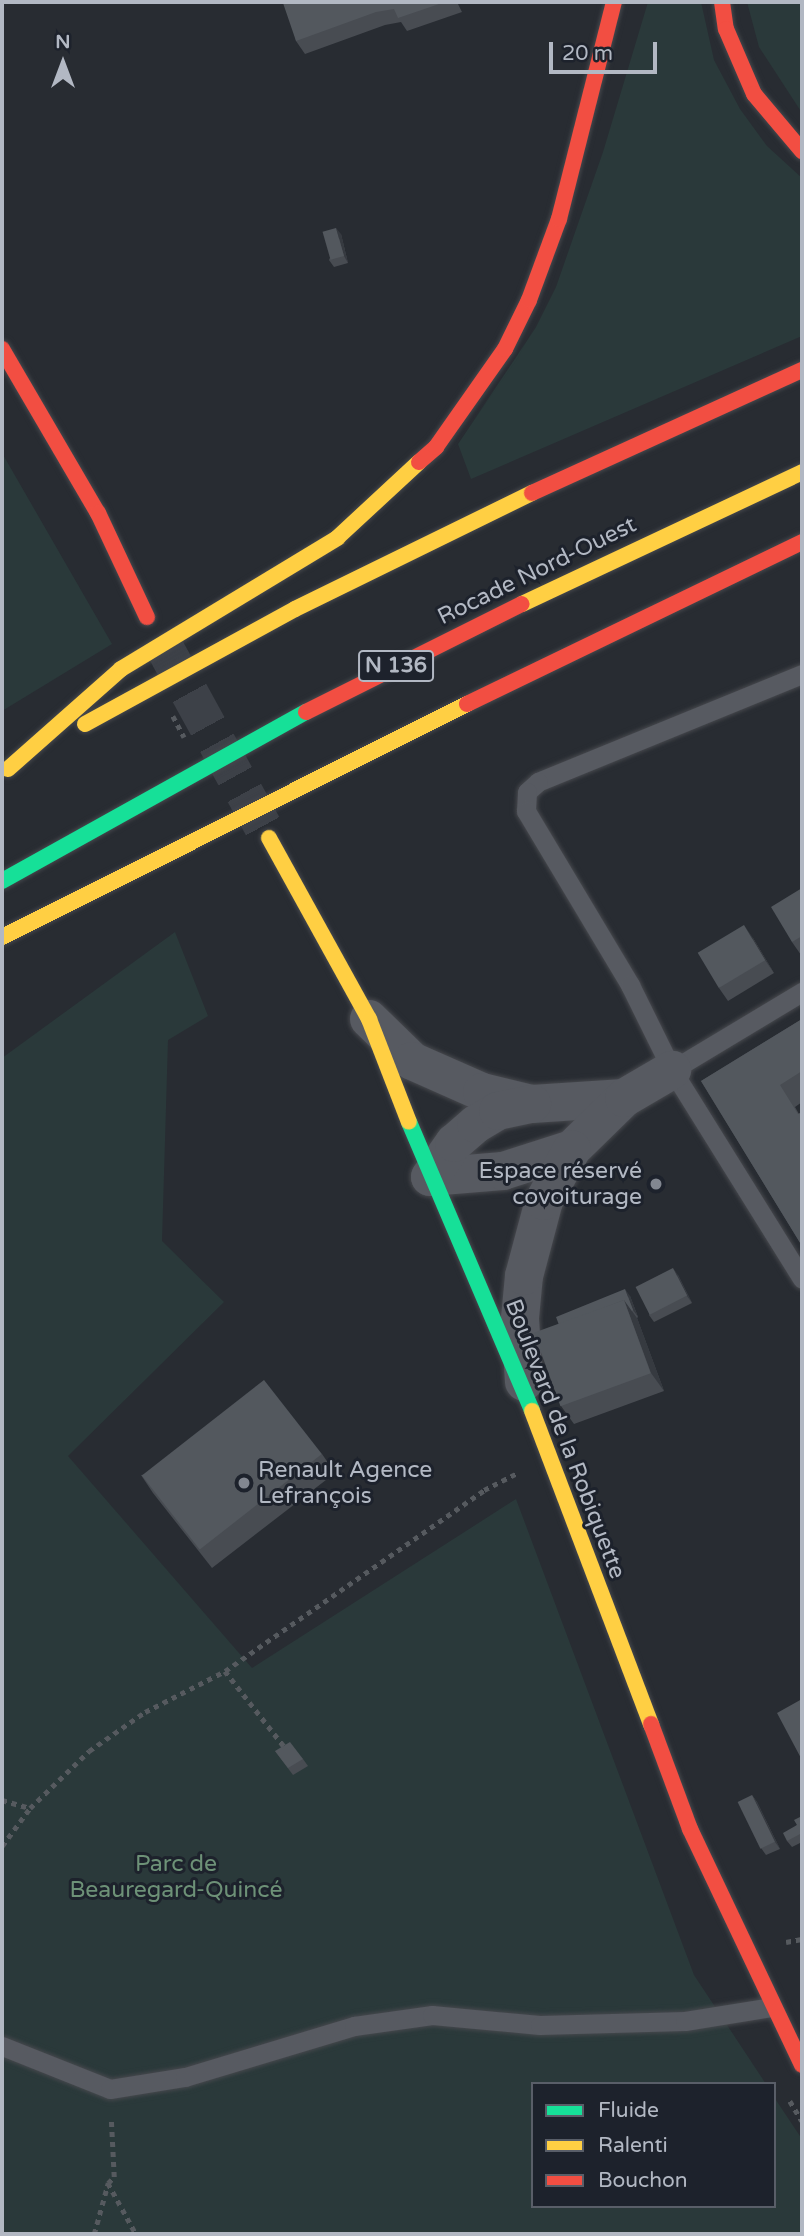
<!DOCTYPE html>
<html>
<head>
<meta charset="utf-8">
<style>
	body { margin:0 }
	#map { position:relative; width:804px; height:2236px; overflow:hidden; background:#282c32; font-family:"Varela Round",sans-serif }
	div>[style] { position:absolute }
	[style*='--x'] { left:calc(var(--x)*1px); top:calc(var(--y)*1px); width:calc(var(--w)*1px); rotate:calc(var(--a)*1deg) }
	.green>* { inset:0; background:#2a393a }
	.secondary-tunnel>* { height:38px; margin-top:-19px; transform-origin:0; background:repeating-linear-gradient(90deg,#3d4148 0 38px,transparent 0 57px) }
	.path>* { height:4.5px; margin-top:-2.25px; transform-origin:0; background:repeating-linear-gradient(90deg,#565a5f 0 5px,transparent 0 10px) }
	.roads { filter:drop-shadow(0 0 2px #46484d) drop-shadow(0 0 2px #46484d) }
	.lane>* { height:19px; margin:-9.5px; padding:0 9.5px; transform-origin:9.5px; border-radius:9.5px; background:#575a61 }
	.street>* { height:38px; margin:-19px; padding:0 19px; transform-origin:19px; border-radius:19px; background:#575a61 }
	.fast>* { height:16px; margin:-8px; padding:0 8px; transform-origin:8px; border-radius:8px; background:#16e098 }
	.slow>* { height:16px; margin:-8px; padding:0 8px; transform-origin:8px; border-radius:8px; background:#ffcf43 }
	.jam>* { height:16px; margin:-8px; padding:0 8px; transform-origin:8px; border-radius:8px; background:#f24e42 }
	.wall>* { inset:0; background:#484c52 }
	.shaded-wall>* { inset:0; background:#363a40 }
	.building>* { inset:0; background:#53585e; transform-origin:0 0 }
	.dots>* { width:19px; height:19px; translate:-50% -50%; box-sizing:border-box; border:4px solid #1d222c; border-radius:50% }
	span { translate:-50% -50%; white-space:nowrap; text-align:center; line-height:1.15; -webkit-text-stroke:6px #1d222c; paint-order:stroke }
	.shield-label span { padding:2px 5px; background:#1d222c; border:2px solid; border-radius:5px; -webkit-text-stroke-width:0 }
	.shield-label { font-size:21px; color:#b2b8c3; font-weight:700 }
	.street-label { font-size:23px; color:#b2b8c3 }
	.poi-label { font-size:23px; color:#b2b8c3 }
	.right { translate:-100% -50%; text-align:right }
	.left { translate:0 -50%; text-align:left }
	.park-label { font-size:23px; color:#6d9177 }
	.frame { position:absolute; inset:0; border:4px solid #b2b8c3; pointer-events:none }
	.legend { position:absolute; left:531px; top:2082px; width:245px; height:126px; box-sizing:border-box; background:#1d222c; border:2px solid #595e68; margin:0; padding:9px 12px; list-style:none; font-size:21px; color:#b2b8c3 }
	.legend li { display:flex; align-items:center; gap:14px; height:35px }
	.legend b { width:35px; border:2px solid #595e68 }
	.north { position:absolute; left:28px; top:28px; width:70px; height:70px; -webkit-text-stroke:5px #1d222c; paint-order:stroke; rotate:0deg; font-size:19px; font-weight:700; line-height:28px; text-align:center; color:#b2b8c3 }
	.north::after { content:''; display:block; margin:auto; width:24px; height:32px; background:#b2b8c3; clip-path:polygon(50% 0,100% 100%,50% 72%,0 100%) }
	.scale { position:absolute; left:549px; top:42px; width:108px; height:32px; box-sizing:border-box; border:4px solid #b2b8c3; border-top:0; padding-left:9px; font-size:21px; line-height:24px; white-space:nowrap; color:#b2b8c3; -webkit-text-stroke:5px #1d222c; paint-order:stroke }
</style>
</head>
<body>
<div id="map">
	<div class="green">
		<div style="clip-path:polygon(648px 2px,701px 2px,714px 60px,740px 109px,767px 146px,802px 178px,802px 336px,471px 479px,458px 444px,536px 327px,556px 287px,603px 152px)"></div>
		<div style="clip-path:polygon(747px 2px,802px 2px,802px 113px,759px 47px)"></div>
		<div style="clip-path:polygon(2px 453px,112px 644px,2px 711px)"></div>
		<div style="clip-path:polygon(175px 932px,208px 1016px,168px 1040px,162px 1241px,224px 1302px,68px 1456px,252px 1668px,516px 1499px,694px 1975px,766px 2084px,533px 2084px,533px 2206px,774px 2206px,774px 2097px,802px 2139px,802px 2234px,2px 2234px,2px 1058px)"></div>
	</div>
	<div class="secondary-tunnel">
		<div style="--x:162;--y:643;--w:222;--a:61.2"></div>
	</div>
	<div class="path">
		<div style="--x:173;--y:716;--w:24;--a:62"></div>
		<div style="--x:225;--y:1671;--w:100;--a:51.9"></div>
		<div style="--x:2;--y:1800;--w:29;--a:16"></div>
		<div style="--x:2;--y:1846;--w:47;--a:-53.6"></div>
		<div style="--x:30;--y:1808;--w:82;--a:-44"></div>
		<div style="--x:89;--y:1751;--w:68;--a:-34.9"></div>
		<div style="--x:145;--y:1712;--w:90;--a:-27.1"></div>
		<div style="--x:225;--y:1671;--w:316;--a:-34.9"></div>
		<div style="--x:484;--y:1490;--w:36;--a:-27"></div>
		<div style="--x:786;--y:1942;--w:16;--a:-11"></div>
		<div style="--x:790;--y:2101;--w:23;--a:59"></div>
		<div style="--x:108;--y:2183;--w:58;--a:61.2"></div>
		<div style="--x:94;--y:2234;--w:53;--a:-74.6"></div>
		<div style="--x:108;--y:2183;--w:8;--a:-45"></div>
		<div style="--x:114;--y:2177;--w:60;--a:-92.9"></div>
	</div>
	<div class="roads">
		<div class="lane">
			<div style="--x:802;--y:674;--w:285;--a:157.8"></div>
			<div style="--x:538;--y:782;--w:15;--a:138"></div>
			<div style="--x:527;--y:792;--w:19;--a:93"></div>
			<div style="--x:526;--y:811;--w:203;--a:59.1"></div>
			<div style="--x:630;--y:985;--w:95;--a:63.7"></div>
			<div style="--x:672;--y:1070;--w:246;--a:58.1"></div>
			<div style="--x:672;--y:1070;--w:152;--a:-31"></div>
			<div style="--x:2;--y:2046;--w:116;--a:21.7"></div>
			<div style="--x:110;--y:2089;--w:76;--a:-9.1"></div>
			<div style="--x:185;--y:2077;--w:177;--a:-16.8"></div>
			<div style="--x:354;--y:2026;--w:79;--a:-8"></div>
			<div style="--x:432;--y:2015;--w:108;--a:5.3"></div>
			<div style="--x:540;--y:2025;--w:145;--a:-1.6"></div>
			<div style="--x:685;--y:2021;--w:87;--a:-9.2"></div>
		</div>
		<div class="street">
			<div style="--x:369;--y:1019;--w:60;--a:44.3"></div>
			<div style="--x:412;--y:1061;--w:77;--a:23.9"></div>
			<div style="--x:482;--y:1092;--w:51;--a:13.5"></div>
			<div style="--x:532;--y:1104;--w:92;--a:-3.7"></div>
			<div style="--x:430;--y:1177;--w:73;--a:-4.7"></div>
			<div style="--x:503;--y:1171;--w:72;--a:-17.7"></div>
			<div style="--x:572;--y:1149;--w:73;--a:-44.4"></div>
			<div style="--x:624;--y:1098;--w:56;--a:-30.3"></div>
			<div style="--x:430;--y:1177;--w:42;--a:-54.8"></div>
			<div style="--x:454;--y:1143;--w:29;--a:-41"></div>
			<div style="--x:476;--y:1124;--w:26;--a:-31"></div>
			<div style="--x:498;--y:1111;--w:35;--a:-12"></div>
			<div style="--x:524;--y:1382;--w:64;--a:-93.6"></div>
			<div style="--x:520;--y:1318;--w:42;--a:-84.6"></div>
			<div style="--x:524;--y:1276;--w:78;--a:-75.1"></div>
			<div style="--x:544;--y:1201;--w:59;--a:-61.7"></div>
		</div>
		<div class="fast">
			<div style="--x:2;--y:881;--w:348;--a:-29.1"></div>
			<div style="--x:409;--y:1122;--w:314;--a:66.9"></div>
		</div>
		<div class="slow">
			<div style="--x:522;--y:604;--w:310;--a:-25.2"></div>
			<div style="--x:85;--y:724;--w:239;--a:-28.7"></div>
			<div style="--x:295;--y:609;--w:264;--a:-26.1"></div>
			<div style="--x:8;--y:769;--w:151;--a:-41.5"></div>
			<div style="--x:121;--y:669;--w:253;--a:-31.2"></div>
			<div style="--x:337;--y:538;--w:112;--a:-42.8"></div>
			<div style="--x:269;--y:838;--w:207;--a:61.1"></div>
			<div style="--x:369;--y:1019;--w:110;--a:68.8"></div>
			<div style="--x:2;--y:937;--w:520;--a:-26.61"></div>
			<div style="--x:532;--y:1411;--w:335;--a:69.2"></div>
		</div>
		<div class="jam">
			<div style="--x:722;--y:2;--w:27;--a:82"></div>
			<div style="--x:726;--y:29;--w:71;--a:66.7"></div>
			<div style="--x:754;--y:94;--w:75;--a:49.9"></div>
			<div style="--x:2;--y:349;--w:190;--a:59.7"></div>
			<div style="--x:98;--y:513;--w:115;--a:64.8"></div>
			<div style="--x:419;--y:462;--w:23;--a:-41"></div>
			<div style="--x:436;--y:447;--w:120;--a:-54.9"></div>
			<div style="--x:505;--y:349;--w:55;--a:-63.9"></div>
			<div style="--x:529;--y:300;--w:86;--a:-69.7"></div>
			<div style="--x:559;--y:219;--w:224;--a:-75.8"></div>
			<div style="--x:532;--y:493;--w:297;--a:-24.5"></div>
			<div style="--x:467;--y:704;--w:372;--a:-25.8"></div>
			<div style="--x:306;--y:712;--w:241;--a:-26.6"></div>
			<div style="--x:651;--y:1724;--w:112;--a:69.6"></div>
			<div style="--x:690;--y:1829;--w:261;--a:64.6"></div>
		</div>
	</div>
	<div class="wall">
		<div style="clip-path:polygon(288px 2px,457px 2px,462px 12px,407px 31px,401px 22px,385px 25px,305px 54px,296px 41px)"></div>
		<div style="clip-path:polygon(341px 234px,348px 263px,334px 267px,329px 260px)"></div>
		<div style="clip-path:polygon(802px 888px,802px 954px,801px 955px,792px 942px)"></div>
		<div style="clip-path:polygon(753px 938px,774px 973px,728px 1001px,719px 988px)"></div>
		<div style="clip-path:polygon(802px 1019px,802px 1102px,795px 1107px,799px 1114px,802px 1246px,701px 1081px)"></div>
		<div style="clip-path:polygon(678px 1275px,692px 1303px,654px 1322px,649px 1315px)"></div>
		<div style="clip-path:polygon(630px 1296px,638px 1317px,637px 1318px,664px 1391px,574px 1424px,561px 1406px,559px 1325px)"></div>
		<div style="clip-path:polygon(322px 1454px,335px 1473px,212px 1568px,153px 1493px,141px 1475px)"></div>
		<div style="clip-path:polygon(275px 1751px,303px 1759px,308px 1766px,293px 1775px)"></div>
		<div style="clip-path:polygon(752px 1795px,757px 1802px,780px 1849px,766px 1855px,761px 1848px)"></div>
		<div style="clip-path:polygon(802px 1816px,802px 1842px,792px 1847px,787px 1841px)"></div>
	</div>
	<div class="shaded-wall">
		<div style="clip-path:polygon(336px 228px,341px 234px,348px 263px,344px 256px)"></div>
		<div style="clip-path:polygon(744px 925px,753px 938px,774px 973px,765px 960px)"></div>
		<div style="clip-path:polygon(673px 1268px,678px 1275px,692px 1303px,687px 1296px)"></div>
		<div style="clip-path:polygon(625px 1289px,630px 1296px,638px 1317px,633px 1310px)"></div>
		<div style="clip-path:polygon(624px 1300px,637px 1318px,664px 1391px,651px 1373px)"></div>
		<div style="clip-path:polygon(752px 1795px,757px 1802px,780px 1849px,775px 1842px)"></div>
	</div>
	<div class="building">
		<div style="clip-path:polygon(288px 2px,445px 2px,398px 18px,394px 9px,376px 12px,296px 41px,283px 3px)"></div>
		<div style="left:336px;top:228px;width:29px;height:14px;rotate:74deg"></div>
		<div style="clip-path:polygon(802px 888px,802px 936px,792px 942px,771px 907px)"></div>
		<div style="left:744px;top:925px;width:41px;height:54px;rotate:59deg"></div>
		<div style="clip-path:polygon(802px 1019px,802px 1071px,780px 1085px,798px 1114px,802px 1112px,802px 1246px,701px 1081px)"></div>
		<div style="left:673px;top:1268px;width:31px;height:42px;rotate:63deg"></div>
		<div style="clip-path:polygon(625px 1289px,633px 1310px,632px 1311px,624px 1300px,559px 1325px,556px 1317px)"></div>
		<div style="left:624px;top:1300px;width:78px;height:96px;rotate:70deg"></div>
		<div style="left:264px;top:1380px;width:94px;height:155px;rotate:52deg"></div>
		<div style="clip-path:polygon(802px 1699px,802px 1760px,777px 1713px)"></div>
		<div style="clip-path:polygon(290px 1742px,303px 1759px,288px 1768px,275px 1751px)"></div>
		<div style="left:752px;top:1795px;width:52px;height:16px;rotate:64deg"></div>
		<div style="clip-path:polygon(802px 1816px,802px 1833px,787px 1841px,783px 1833px,797px 1825px,794px 1820px)"></div>
	</div>
	<div class="dots">
		<div style="left:656px;top:1184px;background:#828790"></div>
		<div style="left:244px;top:1483px;background:#828790"></div>
	</div>
	<div class="shield-label">
		<span style="left:396px;top:666px">N 136</span>
	</div>
	<div class="street-label">
		<span style="left:537px;top:571px;rotate:-26deg">Rocade Nord-Ouest</span>
		<span style="left:565px;top:1439px;rotate:69deg">Boulevard de la Robiquette</span>
	</div>
	<div class="poi-label">
		<span class="right" style="left:642px;top:1184px">Espace réservé<br>covoiturage</span>
		<span class="left" style="left:258px;top:1483px">Renault Agence<br>Lefrançois</span>
	</div>
	<div class="park-label">
		<span style="left:176px;top:1877px">Parc de<br>Beauregard-Quincé</span>
	</div>
	<div class="frame"></div>
	<ul class="legend">
	<li><b style="height:9px;background:#16e098"></b>Fluide</li>
	<li><b style="height:9px;background:#ffcf43"></b>Ralenti</li>
	<li><b style="height:9px;background:#f24e42"></b>Bouchon</li>
	</ul>
	<div class="north">N</div>
	<div class="scale">20 m</div>
</div>
</body>
</html>
